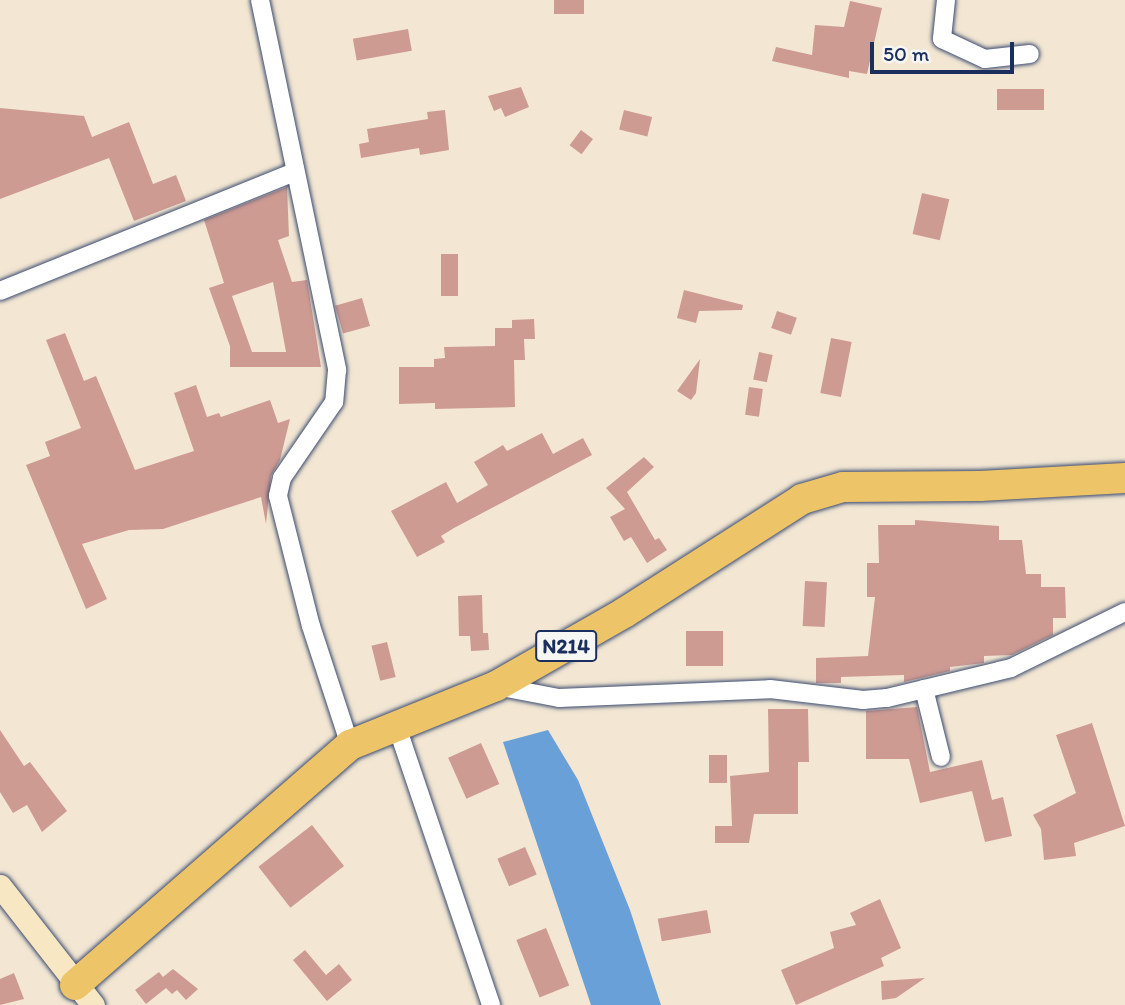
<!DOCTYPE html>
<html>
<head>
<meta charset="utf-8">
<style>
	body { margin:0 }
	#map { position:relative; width:1125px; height:1005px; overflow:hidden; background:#f3e7d3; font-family:Itim,sans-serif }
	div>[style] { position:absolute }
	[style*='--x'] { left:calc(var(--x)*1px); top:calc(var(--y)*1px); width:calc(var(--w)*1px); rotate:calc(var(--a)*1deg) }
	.water>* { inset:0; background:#69a0d7 }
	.building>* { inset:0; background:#ce9b93; transform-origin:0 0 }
	.roads { filter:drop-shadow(0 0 2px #3b4b70) drop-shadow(0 0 2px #3b4b70) }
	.street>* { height:18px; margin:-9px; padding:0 9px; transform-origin:9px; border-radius:9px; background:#fff }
	.secondary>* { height:23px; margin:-11.5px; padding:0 11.5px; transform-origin:11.5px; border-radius:11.5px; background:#f8e7c3 }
	.highway>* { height:30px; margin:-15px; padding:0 15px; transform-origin:15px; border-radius:15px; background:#eec469 }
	span { translate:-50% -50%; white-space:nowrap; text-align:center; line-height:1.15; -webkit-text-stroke:5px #f6f6f2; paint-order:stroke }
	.shield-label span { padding:2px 5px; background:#f6f6f2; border:2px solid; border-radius:5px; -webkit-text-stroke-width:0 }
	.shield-label { font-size:21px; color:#1b2f5e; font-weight:700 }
	.scale { position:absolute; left:870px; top:42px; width:144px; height:32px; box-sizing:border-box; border:4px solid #1b2f5e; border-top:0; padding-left:9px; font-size:21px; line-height:24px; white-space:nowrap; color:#1b2f5e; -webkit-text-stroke:5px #f6f6f2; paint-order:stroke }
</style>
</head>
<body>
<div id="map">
	<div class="water">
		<div style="clip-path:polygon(548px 730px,578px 780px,630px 910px,661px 1005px,591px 1005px,503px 742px)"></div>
	</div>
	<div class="building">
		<div style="left:554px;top:0;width:30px;height:14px"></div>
		<div style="clip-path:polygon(850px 1px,882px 8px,867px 74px,849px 71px,849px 78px,772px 61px,776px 47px,812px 55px,815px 25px,844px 27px)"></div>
		<div style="left:408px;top:29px;width:22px;height:56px;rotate:80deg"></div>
		<div style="clip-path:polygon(521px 87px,529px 107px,505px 117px,501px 108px,494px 111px,488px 96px)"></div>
		<div style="left:997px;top:89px;width:47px;height:21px"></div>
		<div style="clip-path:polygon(0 108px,84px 116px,92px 137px,129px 122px,153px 184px,176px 175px,186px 201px,134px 221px,109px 158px,0 199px)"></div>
		<div style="clip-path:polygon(445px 110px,449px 150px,420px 155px,419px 148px,361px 158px,359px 144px,369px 142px,367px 129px,428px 119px,427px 112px)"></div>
		<div style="left:624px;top:110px;width:29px;height:20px;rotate:14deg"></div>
		<div style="left:581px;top:130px;width:15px;height:19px;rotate:37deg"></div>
		<div style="clip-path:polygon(evenodd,287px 187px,289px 236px,278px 240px,292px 282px,307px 280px,321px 367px,230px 367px,230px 346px,209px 288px,224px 283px,204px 220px,287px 187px,273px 282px,286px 352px,252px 352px,232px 296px,273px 282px)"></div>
		<div style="left:922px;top:193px;width:28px;height:42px;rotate:13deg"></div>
		<div style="left:441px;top:254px;width:17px;height:42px"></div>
		<div style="clip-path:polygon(684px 290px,743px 305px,742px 310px,699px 311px,696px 323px,677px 318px)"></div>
		<div style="left:362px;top:298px;width:29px;height:28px;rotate:74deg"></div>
		<div style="left:777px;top:311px;width:21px;height:18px;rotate:19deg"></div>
		<div style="clip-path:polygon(534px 319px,535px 339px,524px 339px,525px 360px,514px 360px,515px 407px,435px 409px,435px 403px,399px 404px,399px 367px,434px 367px,434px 359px,445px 358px,444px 347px,495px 346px,495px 328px,512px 328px,512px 320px)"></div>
		<div style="clip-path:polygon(65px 333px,84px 381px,96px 376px,135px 470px,194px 451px,174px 393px,196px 385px,207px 417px,219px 413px,221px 417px,270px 400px,278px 423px,290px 419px,280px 460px,271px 476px,266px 524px,261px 497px,163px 529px,129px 530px,82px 544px,107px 599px,86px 609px,26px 465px,50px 456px,45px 442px,81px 428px,46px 340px)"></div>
		<div style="left:831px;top:338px;width:21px;height:56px;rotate:11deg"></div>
		<div style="left:759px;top:352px;width:14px;height:28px;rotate:12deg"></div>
		<div style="clip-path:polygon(700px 359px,696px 393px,691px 400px,677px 391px)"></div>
		<div style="left:749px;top:387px;width:14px;height:28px;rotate:8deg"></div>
		<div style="clip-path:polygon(542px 433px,553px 454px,583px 438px,592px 455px,454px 528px,441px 536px,445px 542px,417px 557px,391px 511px,446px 482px,457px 503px,488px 485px,474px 462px,503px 445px,507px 451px)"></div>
		<div style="clip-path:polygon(644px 457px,654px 467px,627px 492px,655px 540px,659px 538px,667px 550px,647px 563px,631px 537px,624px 541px,610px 517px,625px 509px,606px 488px)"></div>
		<div style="clip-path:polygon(915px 520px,999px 526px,999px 540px,1022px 540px,1026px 574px,1041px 574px,1041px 587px,1065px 587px,1066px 618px,1053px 618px,1053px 635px,1012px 655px,984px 656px,984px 663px,950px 667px,950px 671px,904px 682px,904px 675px,841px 677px,841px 683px,816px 683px,816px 658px,868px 656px,875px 597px,867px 597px,867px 563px,879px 563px,878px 525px,915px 525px)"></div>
		<div style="left:805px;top:581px;width:22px;height:45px;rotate:3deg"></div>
		<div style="clip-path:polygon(482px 595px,483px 633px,488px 633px,489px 650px,471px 651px,470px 636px,459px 636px,458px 596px)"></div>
		<div style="left:686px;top:631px;width:37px;height:35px"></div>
		<div style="left:387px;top:642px;width:36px;height:16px;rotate:76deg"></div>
		<div style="clip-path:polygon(917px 707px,930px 772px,982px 760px,992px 800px,1003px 797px,1012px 836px,985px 842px,972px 791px,920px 803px,909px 759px,866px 759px,866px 711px)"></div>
		<div style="clip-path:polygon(768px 709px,808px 709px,809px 762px,798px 762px,798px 814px,754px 814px,749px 843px,715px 843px,715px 826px,732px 826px,730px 776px,769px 772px)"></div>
		<div style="clip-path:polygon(1092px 723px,1125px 826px,1074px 843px,1076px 856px,1044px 860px,1041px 829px,1033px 815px,1076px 793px,1056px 735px)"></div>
		<div style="clip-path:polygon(0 730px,24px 766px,30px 762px,67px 811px,42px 832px,27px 805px,13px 813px,0 792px)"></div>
		<div style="left:481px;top:743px;width:45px;height:36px;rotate:66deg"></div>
		<div style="left:709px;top:755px;width:18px;height:28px"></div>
		<div style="left:312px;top:825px;width:52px;height:68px;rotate:52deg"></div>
		<div style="left:525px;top:847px;width:30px;height:30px;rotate:67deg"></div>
		<div style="clip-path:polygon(880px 899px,901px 948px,881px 958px,884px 966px,796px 1005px,781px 970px,834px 948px,830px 932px,856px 925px,850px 913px)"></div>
		<div style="left:707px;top:910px;width:23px;height:50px;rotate:80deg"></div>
		<div style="left:546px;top:928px;width:62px;height:32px;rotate:68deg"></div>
		<div style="clip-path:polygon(305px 950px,326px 975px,339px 964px,352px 980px,327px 1001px,293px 960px)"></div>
		<div style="clip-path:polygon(173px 969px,198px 989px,186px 1000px,177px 990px,172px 994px,166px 988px,146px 1004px,135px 990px,159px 972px,163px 977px)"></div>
		<div style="clip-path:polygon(14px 973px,24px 999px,0 1005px,0 979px)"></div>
		<div style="clip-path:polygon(925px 978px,896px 998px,882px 1000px,881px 981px)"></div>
	</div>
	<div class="roads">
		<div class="street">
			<div style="--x:260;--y:0;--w:378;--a:78.2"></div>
			<div style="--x:337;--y:370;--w:32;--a:95"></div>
			<div style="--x:334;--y:402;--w:92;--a:124.4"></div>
			<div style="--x:282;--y:478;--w:18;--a:103"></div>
			<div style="--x:278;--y:496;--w:134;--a:75.8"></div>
			<div style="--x:311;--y:626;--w:125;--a:71.9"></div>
			<div style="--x:946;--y:0;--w:39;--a:96"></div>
			<div style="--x:942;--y:39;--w:47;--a:24.9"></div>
			<div style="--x:985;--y:59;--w:45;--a:-6.3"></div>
			<div style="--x:0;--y:291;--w:317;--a:-22"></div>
			<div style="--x:496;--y:686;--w:64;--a:10.8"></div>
			<div style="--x:559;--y:698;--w:211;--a:-2.4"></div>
			<div style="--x:770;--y:689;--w:94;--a:6.7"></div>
			<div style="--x:863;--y:700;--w:24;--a:-5"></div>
			<div style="--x:887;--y:698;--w:128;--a:-13.6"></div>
			<div style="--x:1011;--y:668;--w:127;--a:-26.2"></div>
			<div style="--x:924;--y:689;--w:70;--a:76"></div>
			<div style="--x:396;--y:724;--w:297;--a:71.3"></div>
		</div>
		<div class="secondary">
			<div style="--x:0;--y:886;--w:151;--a:52"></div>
		</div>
		<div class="highway">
			<div style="--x:75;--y:985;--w:365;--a:-41.1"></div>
			<div style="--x:350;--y:745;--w:157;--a:-22"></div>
			<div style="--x:496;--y:686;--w:147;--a:-29.7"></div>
			<div style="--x:624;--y:613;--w:211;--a:-32.6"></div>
			<div style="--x:802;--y:499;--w:43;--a:-16.3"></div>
			<div style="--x:843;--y:487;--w:137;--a:-0.4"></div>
			<div style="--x:980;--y:486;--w:145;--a:-3.2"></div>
		</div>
	</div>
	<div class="shield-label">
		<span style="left:566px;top:646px">N214</span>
	</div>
	<div class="scale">50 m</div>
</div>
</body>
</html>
